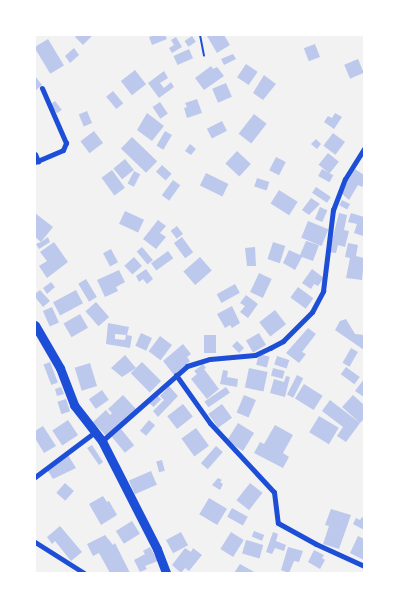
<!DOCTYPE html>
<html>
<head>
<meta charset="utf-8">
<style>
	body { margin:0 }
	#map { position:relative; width:399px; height:608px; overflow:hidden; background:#f2f2f2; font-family:"PT Sans Narrow",sans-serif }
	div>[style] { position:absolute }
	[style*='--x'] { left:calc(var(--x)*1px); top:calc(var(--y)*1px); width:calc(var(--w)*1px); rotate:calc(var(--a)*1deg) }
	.building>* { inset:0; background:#bdc9ec; transform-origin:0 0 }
	.path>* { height:2px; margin:-1px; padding:0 1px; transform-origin:1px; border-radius:1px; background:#1d4ed8 }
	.minor>* { height:5px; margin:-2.5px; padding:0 2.5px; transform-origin:2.5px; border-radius:2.5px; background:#1d4ed8 }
	.secondary>* { height:9px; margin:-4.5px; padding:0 4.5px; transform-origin:4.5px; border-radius:4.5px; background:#1d4ed8 }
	span { translate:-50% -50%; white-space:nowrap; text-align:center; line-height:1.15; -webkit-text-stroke:4.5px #fff; paint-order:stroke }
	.frame { position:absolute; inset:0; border:36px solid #fff; pointer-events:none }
</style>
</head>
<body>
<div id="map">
	<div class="building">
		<div style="clip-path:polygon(78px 35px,93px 35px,83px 45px,75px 37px)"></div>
		<div style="clip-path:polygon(155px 35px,165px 35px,167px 39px,152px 45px,149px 37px)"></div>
		<div style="clip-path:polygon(208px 35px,224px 35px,230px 45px,217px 53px,207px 36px)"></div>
		<div style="left:192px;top:36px;width:7px;height:9px;rotate:56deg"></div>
		<div style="clip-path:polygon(176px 37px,182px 47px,172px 53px,169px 48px,174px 45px,171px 40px)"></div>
		<div style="left:48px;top:39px;width:31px;height:16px;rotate:59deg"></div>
		<div style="left:315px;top:44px;width:14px;height:12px;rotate:69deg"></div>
		<div style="clip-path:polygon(74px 48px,79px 55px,70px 63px,65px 56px)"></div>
		<div style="left:189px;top:49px;width:10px;height:17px;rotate:66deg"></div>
		<div style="clip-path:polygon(233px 54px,236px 59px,224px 65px,221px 59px)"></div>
		<div style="left:358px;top:59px;width:15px;height:15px;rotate:67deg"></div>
		<div style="left:246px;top:64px;width:14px;height:16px;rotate:34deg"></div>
		<div style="clip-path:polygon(211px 66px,213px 69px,217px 67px,224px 76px,204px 90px,195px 78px)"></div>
		<div style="left:135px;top:70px;width:18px;height:18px;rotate:52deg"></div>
		<div style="clip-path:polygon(164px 71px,168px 78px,160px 83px,164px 88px,171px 82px,174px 87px,159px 98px,148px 83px)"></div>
		<div style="clip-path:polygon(264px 75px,276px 84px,263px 100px,253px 93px)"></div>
		<div style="clip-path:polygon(35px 76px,42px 85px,35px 91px)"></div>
		<div style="left:226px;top:83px;width:15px;height:15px;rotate:67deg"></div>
		<div style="left:113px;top:91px;width:16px;height:9px;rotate:50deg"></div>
		<div style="clip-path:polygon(197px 99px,202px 113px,187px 118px,184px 108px,187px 107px,185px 103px)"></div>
		<div style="left:55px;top:101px;width:11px;height:6px;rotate:52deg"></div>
		<div style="left:160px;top:102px;width:14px;height:9px;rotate:56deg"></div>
		<div style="left:87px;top:111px;width:13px;height:9px;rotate:67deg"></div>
		<div style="clip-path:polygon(147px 113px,164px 126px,152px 141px,137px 130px)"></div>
		<div style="clip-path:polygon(335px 113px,342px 117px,334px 129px,324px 122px,328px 116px,332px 118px)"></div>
		<div style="left:254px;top:114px;width:16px;height:25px;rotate:38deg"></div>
		<div style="left:222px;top:121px;width:11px;height:17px;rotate:63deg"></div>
		<div style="left:94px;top:131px;width:15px;height:17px;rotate:53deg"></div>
		<div style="left:165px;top:131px;width:8px;height:17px;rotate:30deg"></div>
		<div style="left:333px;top:133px;width:15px;height:16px;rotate:37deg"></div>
		<div style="left:132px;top:137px;width:35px;height:16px;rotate:44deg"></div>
		<div style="clip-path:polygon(316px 139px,321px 144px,317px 149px,311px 144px)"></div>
		<div style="clip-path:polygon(190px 144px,196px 149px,191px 155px,185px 151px)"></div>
		<div style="left:237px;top:151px;width:19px;height:17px;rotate:43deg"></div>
		<div style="left:328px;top:153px;width:14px;height:15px;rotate:39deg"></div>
		<div style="left:276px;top:157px;width:11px;height:15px;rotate:27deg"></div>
		<div style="left:125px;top:159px;width:14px;height:15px;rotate:51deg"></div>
		<div style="left:162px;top:165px;width:13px;height:9px;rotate:42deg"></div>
		<div style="left:322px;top:169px;width:13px;height:8px;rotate:29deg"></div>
		<div style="clip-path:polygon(355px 169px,364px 175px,364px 183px,362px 187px,358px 185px,349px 200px,341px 193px)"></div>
		<div style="left:112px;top:170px;width:22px;height:13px;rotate:54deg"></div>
		<div style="left:134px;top:171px;width:7px;height:14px;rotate:27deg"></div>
		<div style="left:206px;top:173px;width:25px;height:14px;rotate:26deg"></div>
		<div style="left:257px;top:178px;width:13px;height:9px;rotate:18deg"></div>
		<div style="left:173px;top:180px;width:9px;height:19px;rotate:36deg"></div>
		<div style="left:316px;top:187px;width:18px;height:7px;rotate:34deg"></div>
		<div style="left:279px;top:190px;width:22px;height:16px;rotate:32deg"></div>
		<div style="clip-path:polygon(311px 198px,320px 204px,309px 215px,302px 210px)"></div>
		<div style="left:342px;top:200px;width:9px;height:6px;rotate:27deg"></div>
		<div style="left:320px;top:207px;width:8px;height:13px;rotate:23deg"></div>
		<div style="left:125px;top:211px;width:21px;height:14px;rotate:25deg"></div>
		<div style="clip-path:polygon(35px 213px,53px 227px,41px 242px,48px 237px,50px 242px,39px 249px,36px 244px,41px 242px,35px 237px)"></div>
		<div style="clip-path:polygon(339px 213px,347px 215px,344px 230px,349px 231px,345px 247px,338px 245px,336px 253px,329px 252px)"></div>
		<div style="clip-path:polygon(351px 213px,364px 217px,363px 236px,354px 233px,357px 224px,348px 222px)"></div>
		<div style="clip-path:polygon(158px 220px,166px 226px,160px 233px,166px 237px,156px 249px,143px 239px)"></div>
		<div style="left:308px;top:221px;width:22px;height:18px;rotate:22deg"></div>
		<div style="left:177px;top:226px;width:10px;height:8px;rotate:53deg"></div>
		<div style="left:182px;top:237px;width:19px;height:10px;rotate:54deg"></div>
		<div style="clip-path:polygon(306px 241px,319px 245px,313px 261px,302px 257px,295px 270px,283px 263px,289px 250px,300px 255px)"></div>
		<div style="clip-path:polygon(54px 242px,68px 262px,47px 278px,39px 266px,47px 261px,40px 252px)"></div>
		<div style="left:273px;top:242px;width:13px;height:18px;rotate:18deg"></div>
		<div style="clip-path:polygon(348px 243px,358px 245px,356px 256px,364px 258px,362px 280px,346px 278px,350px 258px,345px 257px)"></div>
		<div style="left:142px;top:247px;width:17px;height:7px;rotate:50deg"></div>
		<div style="clip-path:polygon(255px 247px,256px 266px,247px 266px,245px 248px)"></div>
		<div style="left:111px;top:249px;width:15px;height:9px;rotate:62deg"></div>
		<div style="left:168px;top:251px;width:9px;height:21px;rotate:54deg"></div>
		<div style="left:134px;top:257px;width:12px;height:13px;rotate:48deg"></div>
		<div style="left:200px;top:257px;width:18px;height:22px;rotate:49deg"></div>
		<div style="clip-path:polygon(146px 269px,153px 279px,147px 284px,143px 279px,139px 282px,136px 276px)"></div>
		<div style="clip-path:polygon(312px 269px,324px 278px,318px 286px,314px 284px,311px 289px,302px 283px)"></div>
		<div style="clip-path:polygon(119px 270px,125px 282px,116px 287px,118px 291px,105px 297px,97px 280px)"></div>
		<div style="left:259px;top:273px;width:14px;height:21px;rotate:25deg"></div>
		<div style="left:86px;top:279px;width:21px;height:9px;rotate:59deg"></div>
		<div style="clip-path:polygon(51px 282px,55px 287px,47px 294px,43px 288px)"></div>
		<div style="left:235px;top:284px;width:10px;height:21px;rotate:61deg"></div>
		<div style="left:298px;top:287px;width:19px;height:13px;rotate:36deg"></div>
		<div style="clip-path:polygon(40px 290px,50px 301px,43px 307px,35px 297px,35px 294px)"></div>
		<div style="left:76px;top:290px;width:15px;height:26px;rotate:62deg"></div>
		<div style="clip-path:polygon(246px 295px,258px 304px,248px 318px,240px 312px,245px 306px,240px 303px)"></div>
		<div style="left:96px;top:302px;width:20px;height:14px;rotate:49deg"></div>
		<div style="clip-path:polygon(232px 306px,240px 323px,232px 328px,230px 325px,225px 328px,217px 314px)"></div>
		<div style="left:52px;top:307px;width:17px;height:10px;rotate:66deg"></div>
		<div style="left:275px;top:310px;width:18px;height:20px;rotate:52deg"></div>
		<div style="left:80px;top:314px;width:16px;height:19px;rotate:60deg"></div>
		<div style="clip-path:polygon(346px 319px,355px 334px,364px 335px,364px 350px,335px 330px,340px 321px)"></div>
		<div style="clip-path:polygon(evenodd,108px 323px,129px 327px,127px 335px,132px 336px,130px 348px,106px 344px,108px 323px,115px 334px,126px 335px,125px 340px,115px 339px,115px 334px)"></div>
		<div style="clip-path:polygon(308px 328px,316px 334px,302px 352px,306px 354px,299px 363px,286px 353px)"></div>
		<div style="left:141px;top:333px;width:12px;height:14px;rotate:24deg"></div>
		<div style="left:259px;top:333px;width:14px;height:15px;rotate:60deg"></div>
		<div style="left:204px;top:335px;width:12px;height:18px"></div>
		<div style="left:160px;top:336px;width:15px;height:19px;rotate:37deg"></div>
		<div style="left:237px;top:341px;width:10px;height:7px;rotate:45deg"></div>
		<div style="clip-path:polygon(183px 344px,191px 354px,187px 357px,190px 361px,174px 375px,163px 361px)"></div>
		<div style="left:351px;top:348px;width:8px;height:17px;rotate:30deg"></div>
		<div style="left:259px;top:354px;width:11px;height:11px;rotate:15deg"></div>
		<div style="clip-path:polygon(125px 355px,136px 368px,122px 377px,111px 368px)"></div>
		<div style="left:277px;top:356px;width:13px;height:9px;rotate:18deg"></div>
		<div style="left:50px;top:362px;width:22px;height:7px;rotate:69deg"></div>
		<div style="left:142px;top:362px;width:27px;height:16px;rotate:45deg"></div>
		<div style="left:90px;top:363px;width:24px;height:16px;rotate:73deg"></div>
		<div style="clip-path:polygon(203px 364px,206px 368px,204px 369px,219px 389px,207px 399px,191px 379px,197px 374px,194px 371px)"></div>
		<div style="left:346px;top:367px;width:17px;height:9px;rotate:36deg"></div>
		<div style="left:249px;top:368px;width:19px;height:20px;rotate:12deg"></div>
		<div style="left:273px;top:368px;width:12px;height:8px;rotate:14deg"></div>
		<div style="clip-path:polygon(223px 370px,228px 371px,227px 377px,238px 379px,237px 387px,220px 384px)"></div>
		<div style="left:297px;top:375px;width:7px;height:22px;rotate:27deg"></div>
		<div style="clip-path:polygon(286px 376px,290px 377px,285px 397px,270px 393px,274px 379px,284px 382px)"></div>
		<div style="clip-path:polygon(364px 379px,364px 397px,355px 391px)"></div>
		<div style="left:304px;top:384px;width:22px;height:17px;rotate:32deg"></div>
		<div style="clip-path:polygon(169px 386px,178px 396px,158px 417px,153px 411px,164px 400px,160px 396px)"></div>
		<div style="clip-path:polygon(61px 387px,64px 394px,57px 396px,55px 389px)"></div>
		<div style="left:226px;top:387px;width:7px;height:26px;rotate:56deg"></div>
		<div style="left:102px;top:390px;width:12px;height:16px;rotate:55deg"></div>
		<div style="clip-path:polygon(123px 395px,136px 409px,107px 437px,93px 422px,106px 410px,110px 415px,112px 413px,108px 409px)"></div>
		<div style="left:157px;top:395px;width:6px;height:11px;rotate:45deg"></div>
		<div style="left:244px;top:395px;width:13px;height:19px;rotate:23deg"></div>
		<div style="clip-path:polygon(353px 395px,364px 405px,364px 419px,360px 423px,342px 407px)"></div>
		<div style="left:66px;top:399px;width:13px;height:9px;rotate:72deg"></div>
		<div style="clip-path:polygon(330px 400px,360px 423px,346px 442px,337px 436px,343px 427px,322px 411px)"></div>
		<div style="left:183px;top:404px;width:16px;height:20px;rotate:52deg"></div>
		<div style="left:222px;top:404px;width:17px;height:17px;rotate:54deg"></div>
		<div style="left:319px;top:416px;width:23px;height:19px;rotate:31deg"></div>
		<div style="left:68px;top:420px;width:18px;height:19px;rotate:56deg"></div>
		<div style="left:149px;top:420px;width:8px;height:14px;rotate:40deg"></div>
		<div style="left:238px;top:423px;width:19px;height:21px;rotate:32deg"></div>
		<div style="clip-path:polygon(275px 425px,293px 435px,283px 453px,289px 457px,283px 468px,254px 453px,260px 442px,264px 444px)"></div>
		<div style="clip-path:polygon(43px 426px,56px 446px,44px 453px,35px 438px,35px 431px)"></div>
		<div style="left:196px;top:428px;width:22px;height:18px;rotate:54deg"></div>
		<div style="left:121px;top:429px;width:21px;height:12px;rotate:51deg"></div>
		<div style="clip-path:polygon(92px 445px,103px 462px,99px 465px,87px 448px)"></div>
		<div style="left:216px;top:446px;width:9px;height:23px;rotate:41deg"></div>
		<div style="clip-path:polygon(68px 455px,76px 468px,53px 479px,46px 468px)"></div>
		<div style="left:162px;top:460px;width:11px;height:6px;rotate:75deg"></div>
		<div style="left:151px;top:471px;width:15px;height:24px;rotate:67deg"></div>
		<div style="clip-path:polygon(218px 478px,222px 480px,220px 482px,223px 484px,220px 490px,212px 485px)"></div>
		<div style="left:65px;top:483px;width:12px;height:13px;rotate:42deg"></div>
		<div style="left:250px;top:483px;width:16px;height:22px;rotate:38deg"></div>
		<div style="clip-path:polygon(103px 496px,107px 502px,109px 501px,117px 515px,101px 525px,89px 504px)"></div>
		<div style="left:209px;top:498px;width:21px;height:19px;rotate:31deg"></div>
		<div style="left:232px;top:508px;width:18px;height:10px;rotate:29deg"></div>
		<div style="clip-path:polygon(331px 509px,351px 515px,339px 549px,323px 544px,329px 526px,325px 525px)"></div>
		<div style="clip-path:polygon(362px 517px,364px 519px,364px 530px,353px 524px,356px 518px,360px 520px)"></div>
		<div style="left:132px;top:521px;width:15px;height:19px;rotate:58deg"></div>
		<div style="clip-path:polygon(60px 526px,82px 552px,71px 561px,55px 541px,52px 544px,47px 537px)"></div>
		<div style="left:254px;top:531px;width:11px;height:6px;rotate:22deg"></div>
		<div style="left:181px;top:532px;width:15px;height:17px;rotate:62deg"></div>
		<div style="left:231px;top:532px;width:15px;height:20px;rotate:32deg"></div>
		<div style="clip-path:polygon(273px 532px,278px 534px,276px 541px,286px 545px,284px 551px,275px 548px,272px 554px,266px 552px)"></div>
		<div style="clip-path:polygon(105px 535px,113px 545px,115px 543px,130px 573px,110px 573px,99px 553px,93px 556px,87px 544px)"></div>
		<div style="clip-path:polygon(358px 536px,364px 539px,364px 560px,350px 553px)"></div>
		<div style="left:246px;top:540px;width:18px;height:14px;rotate:16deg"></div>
		<div style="clip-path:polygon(150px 547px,158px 561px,145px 566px,147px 569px,140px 572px,134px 560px,145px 554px,143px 551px)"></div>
		<div style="clip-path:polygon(288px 547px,303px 551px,299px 562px,294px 561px,289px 573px,281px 570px)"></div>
		<div style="clip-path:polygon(185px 548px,191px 552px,193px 548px,202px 555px,189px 571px,185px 568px,181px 573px,172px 565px)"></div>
		<div style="clip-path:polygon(314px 550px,324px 555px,322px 558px,325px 560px,320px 569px,308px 562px)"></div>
		<div style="clip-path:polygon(240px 564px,256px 573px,234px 573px)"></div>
	</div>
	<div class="path">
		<div style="--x:200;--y:35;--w:21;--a:79"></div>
	</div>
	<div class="minor">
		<div style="--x:35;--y:154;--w:8;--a:67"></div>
		<div style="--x:35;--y:162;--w:30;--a:-23"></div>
		<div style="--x:63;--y:150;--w:8;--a:-67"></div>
		<div style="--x:66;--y:143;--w:60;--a:-113.6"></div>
		<div style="--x:176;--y:375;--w:59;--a:54.7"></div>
		<div style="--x:210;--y:423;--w:94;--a:47.2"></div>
		<div style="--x:274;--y:492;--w:31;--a:83"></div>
		<div style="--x:278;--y:523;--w:43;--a:28.9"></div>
		<div style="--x:316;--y:544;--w:53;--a:24.6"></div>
		<div style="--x:102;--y:441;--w:113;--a:-41.4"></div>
		<div style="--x:187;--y:366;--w:24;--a:-17"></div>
		<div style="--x:210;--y:359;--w:45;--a:-5.1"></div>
		<div style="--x:255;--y:355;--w:17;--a:-25"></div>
		<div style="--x:270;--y:348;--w:15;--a:-28"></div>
		<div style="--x:283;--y:341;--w:41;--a:-45"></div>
		<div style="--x:312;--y:312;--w:24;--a:-62"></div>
		<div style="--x:323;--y:291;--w:82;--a:-83"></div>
		<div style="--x:333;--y:210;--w:33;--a:-69"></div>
		<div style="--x:345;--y:179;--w:36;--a:-58"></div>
		<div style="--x:35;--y:477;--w:75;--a:-36.9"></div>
		<div style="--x:35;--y:542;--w:58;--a:32.3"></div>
	</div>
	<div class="secondary">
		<div style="--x:35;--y:325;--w:50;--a:59.8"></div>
		<div style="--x:60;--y:368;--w:40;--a:69"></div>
		<div style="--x:74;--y:405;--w:46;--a:52.1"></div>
		<div style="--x:102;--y:441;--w:121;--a:63"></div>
		<div style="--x:157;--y:549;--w:26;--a:69"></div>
	</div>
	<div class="frame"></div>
</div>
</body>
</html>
